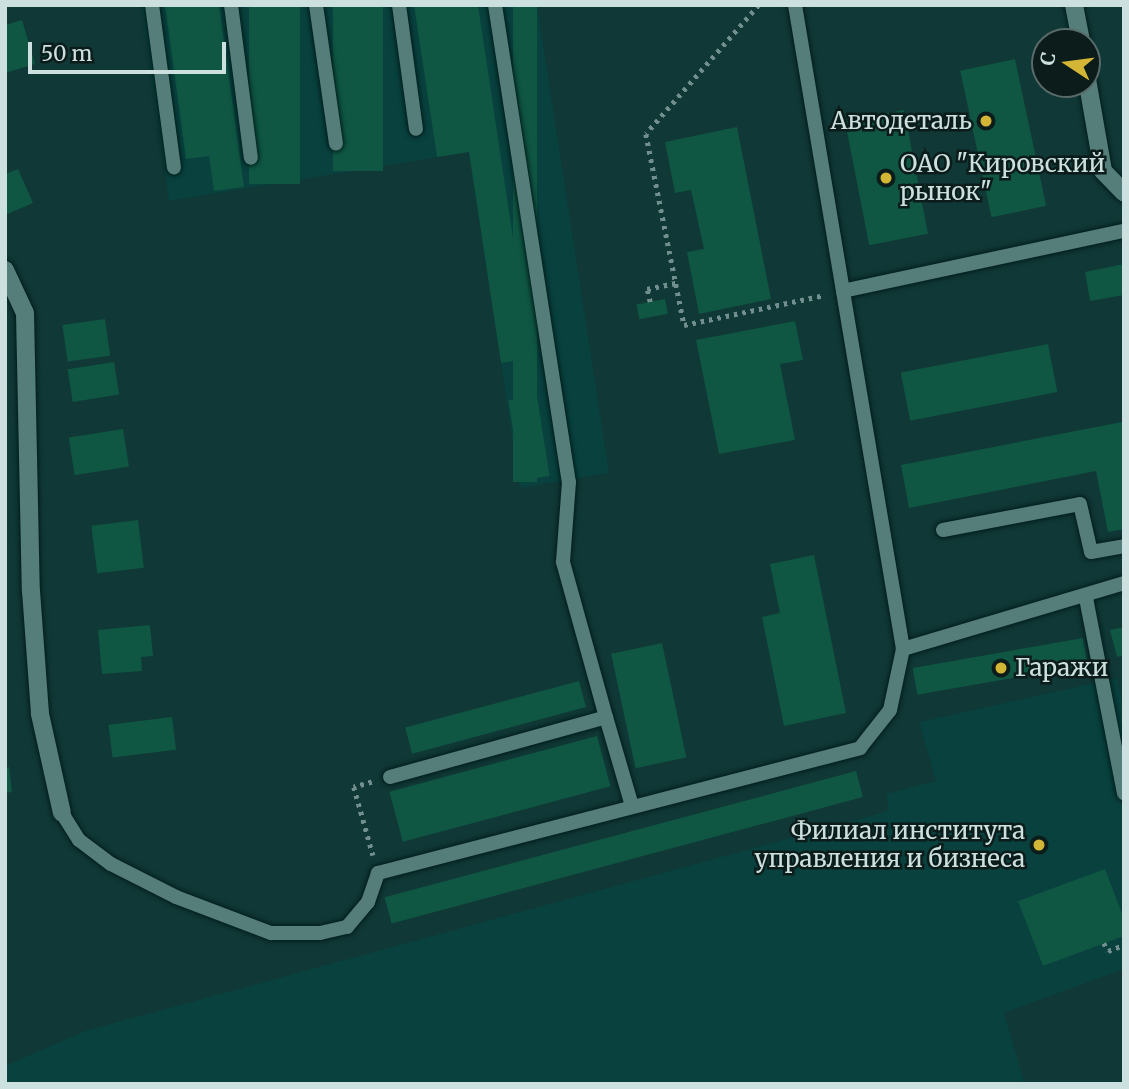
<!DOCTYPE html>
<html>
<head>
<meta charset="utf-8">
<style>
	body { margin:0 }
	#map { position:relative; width:1129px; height:1089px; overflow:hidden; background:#103836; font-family:Merriweather,serif }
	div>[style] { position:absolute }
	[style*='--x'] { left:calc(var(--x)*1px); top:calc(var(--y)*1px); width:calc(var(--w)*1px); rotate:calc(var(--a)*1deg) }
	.built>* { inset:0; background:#08413e }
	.building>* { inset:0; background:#0f5643; transform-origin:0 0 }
	.path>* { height:4.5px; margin-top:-2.25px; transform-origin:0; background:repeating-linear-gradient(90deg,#718f8d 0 3.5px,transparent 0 8.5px) }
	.roads { filter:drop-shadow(0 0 2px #011e1c) drop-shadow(0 0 2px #011e1c) }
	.lane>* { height:14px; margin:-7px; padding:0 7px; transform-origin:7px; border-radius:7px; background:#557d7a }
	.street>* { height:18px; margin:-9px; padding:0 9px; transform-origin:9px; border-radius:9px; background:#557d7a }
	.dots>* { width:19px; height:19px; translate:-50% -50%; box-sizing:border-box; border:4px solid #0c1c1b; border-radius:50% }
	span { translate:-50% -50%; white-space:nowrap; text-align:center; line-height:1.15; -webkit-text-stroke:5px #0c1c1b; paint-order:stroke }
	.poi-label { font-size:24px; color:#cce1df }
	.right { translate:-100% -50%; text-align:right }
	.left { translate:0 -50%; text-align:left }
	.frame { position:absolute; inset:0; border:7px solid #cce1df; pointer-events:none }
	.north { position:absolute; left:1031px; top:28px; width:70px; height:70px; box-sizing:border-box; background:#0c1c1b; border:2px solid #596b69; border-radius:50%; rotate:283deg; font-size:19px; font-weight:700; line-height:28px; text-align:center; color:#cce1df }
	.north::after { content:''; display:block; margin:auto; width:24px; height:32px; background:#d3b635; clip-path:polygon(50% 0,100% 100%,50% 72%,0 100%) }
	.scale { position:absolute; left:28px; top:42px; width:198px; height:32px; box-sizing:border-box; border:4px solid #cce1df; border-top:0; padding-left:9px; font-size:21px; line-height:24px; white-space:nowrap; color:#cce1df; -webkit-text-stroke:5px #0c1c1b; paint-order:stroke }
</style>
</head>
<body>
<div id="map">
	<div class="built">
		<div style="clip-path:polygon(141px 5px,537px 5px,609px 473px,520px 488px,469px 152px,169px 201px)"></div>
		<div style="clip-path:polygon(1117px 678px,1124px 710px,1124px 969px,1004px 1013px,1025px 1084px,5px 1084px,5px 1066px,85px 1031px,889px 811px,886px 794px,936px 781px,919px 722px)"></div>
	</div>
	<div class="building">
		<div style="clip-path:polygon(165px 5px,219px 5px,244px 187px,214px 191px,209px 156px,186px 159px)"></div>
		<div style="left:249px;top:5px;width:51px;height:179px"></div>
		<div style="left:333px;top:5px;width:50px;height:166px"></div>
		<div style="clip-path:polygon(414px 5px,478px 5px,531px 358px,501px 363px,469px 152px,437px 157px)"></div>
		<div style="left:513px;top:5px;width:24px;height:477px"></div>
		<div style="clip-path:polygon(22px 20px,35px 64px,5px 73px,5px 25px)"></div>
		<div style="left:1015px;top:59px;width:150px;height:56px;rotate:78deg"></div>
		<div style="left:904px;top:110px;width:126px;height:60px;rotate:79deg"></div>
		<div style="clip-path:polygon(737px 127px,771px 299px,699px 314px,687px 252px,704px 249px,691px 190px,675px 193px,665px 142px)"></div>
		<div style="clip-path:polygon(18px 169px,33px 203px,5px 215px,5px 174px)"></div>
		<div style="clip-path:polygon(1124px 264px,1124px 295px,1090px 301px,1085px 272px)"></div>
		<div style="left:665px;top:299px;width:15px;height:29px;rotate:79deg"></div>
		<div style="left:105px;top:319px;width:37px;height:43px;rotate:82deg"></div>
		<div style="clip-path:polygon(795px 321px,803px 360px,780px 364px,795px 440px,719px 454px,696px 340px)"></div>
		<div style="left:1048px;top:344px;width:49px;height:150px;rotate:79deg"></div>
		<div style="left:114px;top:362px;width:33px;height:47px;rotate:81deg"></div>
		<div style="left:537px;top:396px;width:81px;height:29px;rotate:81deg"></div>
		<div style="clip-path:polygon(1122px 422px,1124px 529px,1108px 532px,1096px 471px,909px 508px,901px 465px)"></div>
		<div style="left:123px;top:429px;width:38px;height:55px;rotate:81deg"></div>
		<div style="left:138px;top:520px;width:48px;height:47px;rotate:83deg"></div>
		<div style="clip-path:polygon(814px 555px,846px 713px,784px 726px,762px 617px,780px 613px,770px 564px)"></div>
		<div style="clip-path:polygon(150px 625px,153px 656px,141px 657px,142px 671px,102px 674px,98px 630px)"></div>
		<div style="clip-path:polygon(1124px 627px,1124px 655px,1117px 657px,1110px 630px)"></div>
		<div style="left:1083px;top:638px;width:27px;height:173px;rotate:80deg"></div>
		<div style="left:662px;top:643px;width:117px;height:52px;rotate:78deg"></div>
		<div style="left:579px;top:681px;width:27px;height:180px;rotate:75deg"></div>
		<div style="left:172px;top:717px;width:33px;height:64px;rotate:83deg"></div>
		<div style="left:597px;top:736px;width:52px;height:215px;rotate:75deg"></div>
		<div style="clip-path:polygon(9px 767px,12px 792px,5px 793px,5px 768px)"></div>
		<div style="left:856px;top:771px;width:27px;height:488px;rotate:75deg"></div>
		<div style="clip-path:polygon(1105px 869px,1124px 919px,1124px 936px,1043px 966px,1018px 901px)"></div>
	</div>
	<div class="path">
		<div style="--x:759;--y:5;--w:171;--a:131.2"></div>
		<div style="--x:646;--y:134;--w:195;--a:78.7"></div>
		<div style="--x:684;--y:325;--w:144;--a:-12"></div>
		<div style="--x:650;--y:302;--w:13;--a:-103"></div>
		<div style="--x:647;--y:289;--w:30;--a:-12"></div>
		<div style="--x:372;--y:782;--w:19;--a:164"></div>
		<div style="--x:354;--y:787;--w:71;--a:74.4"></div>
		<div style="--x:1104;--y:943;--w:9;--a:63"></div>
		<div style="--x:1108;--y:951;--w:17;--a:-21"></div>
	</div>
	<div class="roads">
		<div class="lane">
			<div style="--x:152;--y:5;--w:164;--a:82.3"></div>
			<div style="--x:231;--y:5;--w:154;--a:82.6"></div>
			<div style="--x:316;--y:5;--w:140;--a:81.8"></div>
			<div style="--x:399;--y:5;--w:125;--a:82.2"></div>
			<div style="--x:495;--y:5;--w:483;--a:81.2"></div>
			<div style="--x:569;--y:482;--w:80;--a:94.3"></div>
			<div style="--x:563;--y:562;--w:161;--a:74.5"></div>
			<div style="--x:843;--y:291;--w:287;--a:-12.1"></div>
			<div style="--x:943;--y:530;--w:139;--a:-10.7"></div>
			<div style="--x:1080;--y:504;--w:49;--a:77.1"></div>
			<div style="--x:1091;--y:552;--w:34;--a:-10"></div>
			<div style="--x:1086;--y:598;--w:199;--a:79"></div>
			<div style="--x:903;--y:649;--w:231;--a:-16.6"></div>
			<div style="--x:390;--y:777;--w:224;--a:-15.5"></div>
			<div style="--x:606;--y:717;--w:93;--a:73.7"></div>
			<div style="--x:62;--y:813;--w:32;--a:58"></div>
			<div style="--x:79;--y:840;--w:40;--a:37"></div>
			<div style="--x:111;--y:864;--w:73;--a:26.9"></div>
			<div style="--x:176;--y:897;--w:102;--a:20.8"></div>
			<div style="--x:271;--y:933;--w:49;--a:0"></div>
			<div style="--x:320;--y:933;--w:28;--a:-13"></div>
			<div style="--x:347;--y:927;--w:33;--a:-50"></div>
			<div style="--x:368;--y:902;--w:31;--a:-71"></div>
			<div style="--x:378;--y:873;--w:498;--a:-14.5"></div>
			<div style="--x:860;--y:748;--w:48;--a:-51.7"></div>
			<div style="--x:890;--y:710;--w:62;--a:-78"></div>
			<div style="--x:903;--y:649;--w:653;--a:-99.52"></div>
		</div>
		<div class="street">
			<div style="--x:1074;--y:5;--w:38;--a:79"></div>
			<div style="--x:1087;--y:79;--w:93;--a:80.1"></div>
			<div style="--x:1103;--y:171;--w:30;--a:46"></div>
			<div style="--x:5;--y:270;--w:47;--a:65.1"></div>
			<div style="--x:25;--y:313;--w:278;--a:88.8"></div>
			<div style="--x:31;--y:591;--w:123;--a:85.8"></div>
			<div style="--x:40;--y:714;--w:101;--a:77.5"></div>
		</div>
	</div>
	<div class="dots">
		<div style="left:986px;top:121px;background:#d3b635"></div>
		<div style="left:886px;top:178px;background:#d3b635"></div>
		<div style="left:1001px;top:668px;background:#d3b635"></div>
		<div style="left:1039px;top:845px;background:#d3b635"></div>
	</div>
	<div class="poi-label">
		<span class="right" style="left:972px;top:121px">Автодеталь</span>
		<span class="left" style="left:900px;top:178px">ОАО "Кировский<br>рынок"</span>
		<span class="left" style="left:1015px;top:668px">Гаражи</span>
		<span class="right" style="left:1025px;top:845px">Филиал института<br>управления и бизнеса</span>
	</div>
	<div class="frame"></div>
	<div class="north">С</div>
	<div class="scale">50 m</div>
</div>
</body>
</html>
